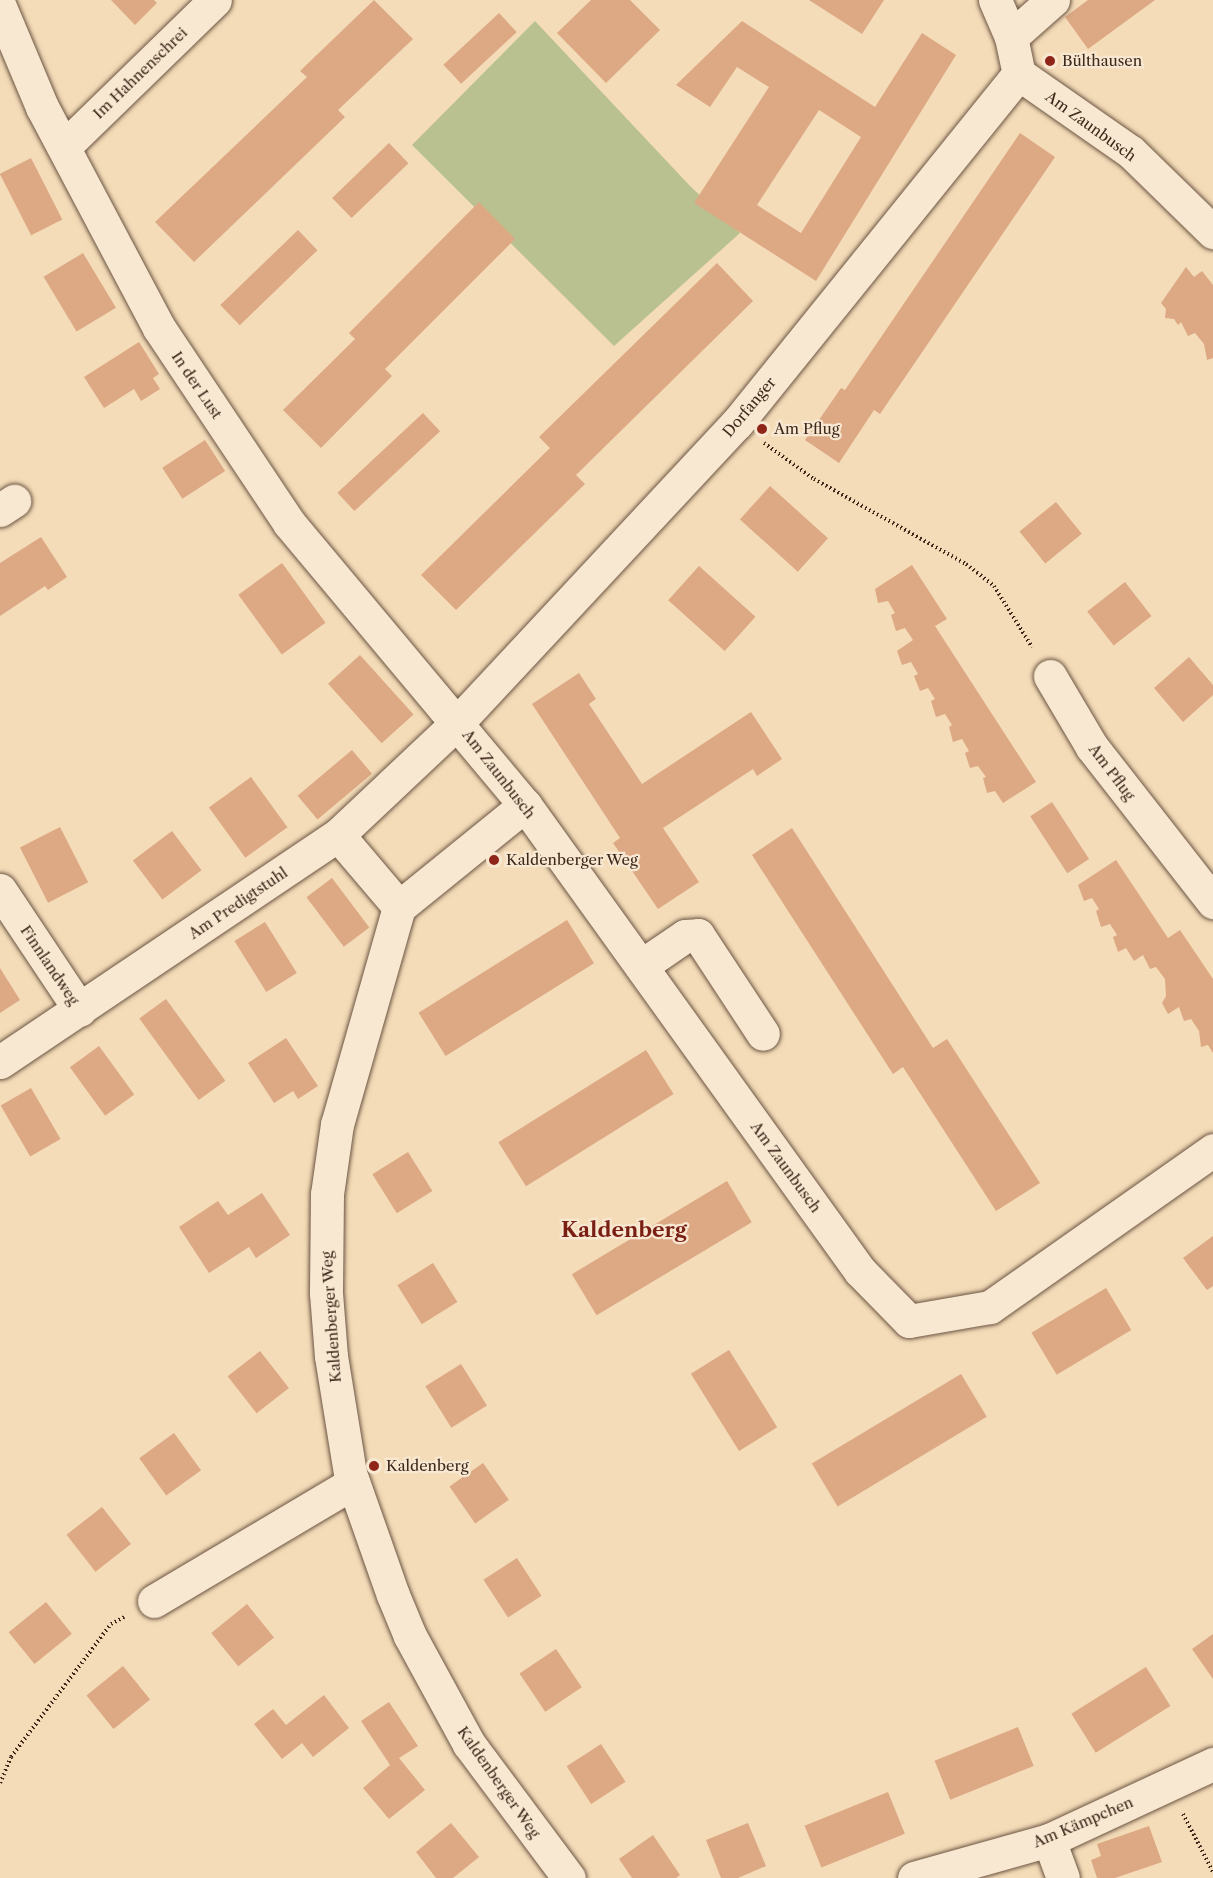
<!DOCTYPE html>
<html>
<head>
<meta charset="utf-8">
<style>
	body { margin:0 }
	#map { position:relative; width:1213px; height:1878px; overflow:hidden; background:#f4dcb8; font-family:"Libre Caslon Text",serif }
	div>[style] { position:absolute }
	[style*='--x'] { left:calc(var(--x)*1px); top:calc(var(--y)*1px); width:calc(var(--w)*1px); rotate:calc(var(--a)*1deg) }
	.green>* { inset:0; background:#b9c191 }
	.building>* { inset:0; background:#dda884; transform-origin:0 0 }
	.path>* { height:4px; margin-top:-2px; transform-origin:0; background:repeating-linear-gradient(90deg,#3f281c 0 1.5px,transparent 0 4.5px) }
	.roads { filter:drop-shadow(0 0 2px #6c5543) drop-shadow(0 0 2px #6c5543) }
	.minor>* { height:33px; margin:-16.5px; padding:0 16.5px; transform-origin:16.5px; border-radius:16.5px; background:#f8e8d1 }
	.dots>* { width:16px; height:16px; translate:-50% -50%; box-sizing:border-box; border:3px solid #f8e8d1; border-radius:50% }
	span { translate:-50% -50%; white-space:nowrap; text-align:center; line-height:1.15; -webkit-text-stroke:4.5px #f8e8d1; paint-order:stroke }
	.poi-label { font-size:15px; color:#3f281c }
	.left { translate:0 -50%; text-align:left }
	.street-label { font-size:15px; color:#3f281c }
	.district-label { font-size:21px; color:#7a1f14; font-weight:700 }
</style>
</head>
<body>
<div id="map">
	<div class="green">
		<div style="clip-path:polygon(535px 21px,690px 186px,740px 233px,614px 346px,412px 145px)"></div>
	</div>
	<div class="building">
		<div style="clip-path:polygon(111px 0,154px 0,157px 3px,135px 25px)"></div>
		<div style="clip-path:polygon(374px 0,413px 39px,338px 110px,345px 117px,194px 262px,155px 222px,307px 77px,300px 71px)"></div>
		<div style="clip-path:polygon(591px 0,630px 0,660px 30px,606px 83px,557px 33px)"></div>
		<div style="clip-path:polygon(809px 0,884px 0,862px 34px)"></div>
		<div style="clip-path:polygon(1088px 0,1155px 0,1088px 49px,1065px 17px)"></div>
		<div style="left:499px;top:13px;width:26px;height:76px;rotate:47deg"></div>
		<div style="clip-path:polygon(evenodd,742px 21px,875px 107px,922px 33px,956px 55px,816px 281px,694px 203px,769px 87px,737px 67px,710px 107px,676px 85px,742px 21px,819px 110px,861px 137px,801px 233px,757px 205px,819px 110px)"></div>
		<div style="clip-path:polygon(1020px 133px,1055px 157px,880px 414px,874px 410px,839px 463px,805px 440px,841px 388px,845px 390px)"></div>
		<div style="left:389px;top:143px;width:28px;height:79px;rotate:46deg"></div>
		<div style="left:31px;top:158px;width:69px;height:35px;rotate:63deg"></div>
		<div style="clip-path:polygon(479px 202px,515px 239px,385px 369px,392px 376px,321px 448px,283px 410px,355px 339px,349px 333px)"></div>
		<div style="left:298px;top:230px;width:28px;height:108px;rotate:46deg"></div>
		<div style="left:83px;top:253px;width:64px;height:46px;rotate:59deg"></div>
		<div style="clip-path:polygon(717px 263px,753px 301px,576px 475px,585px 484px,456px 610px,421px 575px,550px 448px,539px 437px)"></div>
		<div style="clip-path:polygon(1186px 267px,1194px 277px,1202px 271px,1213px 285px,1213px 358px,1207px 360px,1204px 344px,1195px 333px,1188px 336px,1181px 322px,1178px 325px,1174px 319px,1165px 318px,1166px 309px,1161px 303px)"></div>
		<div style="clip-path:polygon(139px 342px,159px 374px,153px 378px,160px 389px,141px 401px,134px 389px,104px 408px,84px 377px)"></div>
		<div style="left:423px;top:413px;width:25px;height:117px;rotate:47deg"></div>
		<div style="left:205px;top:440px;width:37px;height:51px;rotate:57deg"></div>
		<div style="left:770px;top:486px;width:78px;height:45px;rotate:42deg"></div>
		<div style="left:1056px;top:502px;width:41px;height:47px;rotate:51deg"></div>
		<div style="clip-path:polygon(41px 537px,67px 577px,48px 590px,45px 586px,0 616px,0 563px)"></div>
		<div style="left:282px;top:563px;width:74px;height:54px;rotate:54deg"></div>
		<div style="clip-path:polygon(912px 565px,947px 619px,935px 626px,1036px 782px,1003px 803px,995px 791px,987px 793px,983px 778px,986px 777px,978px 766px,970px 768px,965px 753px,969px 751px,962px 739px,953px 742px,949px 727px,952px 725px,945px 714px,936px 717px,931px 701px,935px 699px,928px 688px,920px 691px,914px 676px,918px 674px,911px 662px,902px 665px,897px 651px,913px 640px,905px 628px,896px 631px,891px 615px,895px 613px,888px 601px,878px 603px,875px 589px)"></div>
		<div style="left:699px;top:566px;width:76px;height:46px;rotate:42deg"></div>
		<div style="left:1125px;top:582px;width:43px;height:48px;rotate:52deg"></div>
		<div style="left:360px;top:655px;width:80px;height:43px;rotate:48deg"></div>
		<div style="clip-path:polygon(1189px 657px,1213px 685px,1213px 695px,1183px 722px,1154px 688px)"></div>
		<div style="clip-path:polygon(579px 673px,596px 699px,589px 704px,642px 784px,751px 712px,782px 759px,757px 776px,753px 769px,663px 828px,699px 882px,658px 909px,613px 843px,620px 838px,532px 704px)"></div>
		<div style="left:352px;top:750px;width:31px;height:71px;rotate:50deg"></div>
		<div style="left:251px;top:777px;width:62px;height:52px;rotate:54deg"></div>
		<div style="left:1052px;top:802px;width:68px;height:26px;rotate:57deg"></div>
		<div style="left:60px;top:827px;width:62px;height:45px;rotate:63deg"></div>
		<div style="clip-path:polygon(792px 828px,933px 1048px,947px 1039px,1040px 1183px,996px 1211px,903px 1067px,893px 1074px,752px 855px)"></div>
		<div style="left:172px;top:831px;width:49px;height:49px;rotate:53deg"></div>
		<div style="clip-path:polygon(1116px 860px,1168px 938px,1180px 930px,1213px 979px,1213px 1053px,1208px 1045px,1201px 1047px,1199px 1031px,1191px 1019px,1184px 1021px,1179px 1007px,1168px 1014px,1162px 1003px,1166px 996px,1165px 979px,1156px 967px,1150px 969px,1143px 955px,1134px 961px,1126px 948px,1118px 952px,1113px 937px,1117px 935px,1110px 924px,1101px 927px,1096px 911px,1099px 909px,1092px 898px,1084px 901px,1078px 885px)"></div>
		<div style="left:332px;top:878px;width:62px;height:32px;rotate:53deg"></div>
		<div style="left:567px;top:920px;width:51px;height:175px;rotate:58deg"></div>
		<div style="left:265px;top:922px;width:60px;height:36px;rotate:58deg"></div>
		<div style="clip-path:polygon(0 968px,20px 1000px,0 1013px)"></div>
		<div style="left:166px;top:999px;width:101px;height:33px;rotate:54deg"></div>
		<div style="clip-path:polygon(286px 1038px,318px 1086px,298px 1099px,293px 1091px,274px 1103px,248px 1063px)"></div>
		<div style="left:99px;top:1046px;width:60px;height:36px;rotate:54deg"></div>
		<div style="left:646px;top:1050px;width:52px;height:174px;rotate:58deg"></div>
		<div style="left:31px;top:1088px;width:59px;height:35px;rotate:60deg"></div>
		<div style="left:408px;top:1152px;width:46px;height:42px;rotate:58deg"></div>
		<div style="left:727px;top:1181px;width:48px;height:181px;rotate:59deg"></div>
		<div style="clip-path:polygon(262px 1193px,290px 1235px,256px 1258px,249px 1247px,209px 1273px,179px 1227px,218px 1201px,228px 1215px)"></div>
		<div style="clip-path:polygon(1213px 1236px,1213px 1286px,1207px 1290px,1183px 1258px)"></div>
		<div style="left:433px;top:1263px;width:46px;height:42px;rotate:58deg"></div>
		<div style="left:1106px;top:1288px;width:49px;height:87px;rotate:59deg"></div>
		<div style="left:729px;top:1350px;width:91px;height:45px;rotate:58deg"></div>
		<div style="left:260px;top:1351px;width:47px;height:41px;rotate:52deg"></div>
		<div style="left:461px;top:1364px;width:49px;height:42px;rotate:58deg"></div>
		<div style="left:961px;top:1374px;width:50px;height:174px;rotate:59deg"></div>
		<div style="left:174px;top:1433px;width:46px;height:43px;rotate:54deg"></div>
		<div style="left:483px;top:1463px;width:45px;height:41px;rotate:55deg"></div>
		<div style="left:102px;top:1507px;width:47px;height:45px;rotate:52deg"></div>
		<div style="left:517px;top:1558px;width:45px;height:40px;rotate:57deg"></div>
		<div style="left:46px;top:1602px;width:41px;height:48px;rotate:51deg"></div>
		<div style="left:247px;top:1604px;width:43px;height:46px;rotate:51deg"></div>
		<div style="clip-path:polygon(1213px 1634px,1213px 1679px,1192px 1649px)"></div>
		<div style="left:556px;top:1649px;width:46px;height:44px;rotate:56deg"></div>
		<div style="left:123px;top:1666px;width:43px;height:47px;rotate:51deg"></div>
		<div style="left:1146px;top:1667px;width:46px;height:88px;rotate:58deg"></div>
		<div style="clip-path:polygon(324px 1695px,349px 1728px,313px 1757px,302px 1743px,282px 1759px,254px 1724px,273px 1709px,286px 1725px)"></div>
		<div style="clip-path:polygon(389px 1702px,418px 1746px,399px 1758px,425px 1790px,389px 1819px,363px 1788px,390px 1765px,361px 1721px)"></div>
		<div style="left:1018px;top:1727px;width:42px;height:90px;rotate:68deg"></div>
		<div style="left:601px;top:1744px;width:45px;height:41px;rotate:57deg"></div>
		<div style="left:888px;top:1792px;width:45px;height:90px;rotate:68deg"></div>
		<div style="clip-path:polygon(451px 1823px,479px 1857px,453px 1878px,436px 1878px,416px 1852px)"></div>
		<div style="clip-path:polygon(748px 1823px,766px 1866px,738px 1878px,721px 1878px,706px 1840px)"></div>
		<div style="clip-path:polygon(1149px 1826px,1162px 1862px,1115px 1878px,1097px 1878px,1091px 1860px,1101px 1856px,1097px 1844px)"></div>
		<div style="clip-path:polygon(653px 1835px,680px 1875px,676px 1878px,632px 1878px,619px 1859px)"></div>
	</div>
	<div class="path">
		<div style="--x:764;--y:443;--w:62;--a:35.8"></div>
		<div style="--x:814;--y:479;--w:174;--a:29.2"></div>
		<div style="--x:966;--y:564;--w:36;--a:38"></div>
		<div style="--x:994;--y:586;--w:72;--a:58.1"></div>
		<div style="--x:0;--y:1783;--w:28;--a:-67"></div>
		<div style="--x:11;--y:1757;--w:166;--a:-53.1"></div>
		<div style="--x:111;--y:1624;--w:15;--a:-28"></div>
		<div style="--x:1183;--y:1814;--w:65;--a:62.7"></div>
	</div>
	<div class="roads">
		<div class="minor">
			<div style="--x:995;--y:0;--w:40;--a:66.6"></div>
			<div style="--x:1011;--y:37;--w:38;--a:78"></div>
			<div style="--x:0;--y:7;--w:108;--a:67.2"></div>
			<div style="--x:42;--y:107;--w:250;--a:62.1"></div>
			<div style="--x:159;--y:328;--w:234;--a:56.3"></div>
			<div style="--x:289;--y:523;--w:368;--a:50.1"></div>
			<div style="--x:525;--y:805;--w:574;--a:54.29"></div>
			<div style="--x:860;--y:1271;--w:70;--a:45.6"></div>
			<div style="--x:909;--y:1321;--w:82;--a:-9.8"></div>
			<div style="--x:990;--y:1307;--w:273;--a:-35.1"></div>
			<div style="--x:1011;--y:37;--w:56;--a:-41.4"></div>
			<div style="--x:1019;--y:74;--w:136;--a:34.9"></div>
			<div style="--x:1131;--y:152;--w:115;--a:44.3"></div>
			<div style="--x:65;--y:146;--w:209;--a:-44.2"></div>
			<div style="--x:0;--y:510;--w:17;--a:-33"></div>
			<div style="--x:1050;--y:676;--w:82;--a:59.4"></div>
			<div style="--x:1092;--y:747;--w:197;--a:52"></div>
			<div style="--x:525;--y:805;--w:162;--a:141"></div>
			<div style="--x:399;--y:907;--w:226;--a:105.9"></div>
			<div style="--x:337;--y:1124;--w:71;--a:98.1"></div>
			<div style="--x:327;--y:1194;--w:99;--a:90.6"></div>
			<div style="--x:326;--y:1293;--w:63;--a:85.5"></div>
			<div style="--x:331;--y:1356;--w:119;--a:80.8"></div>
			<div style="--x:350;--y:1473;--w:129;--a:70.6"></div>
			<div style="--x:393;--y:1595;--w:44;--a:67.5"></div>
			<div style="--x:410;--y:1636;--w:123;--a:61.4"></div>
			<div style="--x:469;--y:1744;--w:167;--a:53.3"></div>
			<div style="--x:338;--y:835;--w:94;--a:49.7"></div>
			<div style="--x:0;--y:890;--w:144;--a:56.3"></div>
			<div style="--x:641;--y:966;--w:53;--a:-34.3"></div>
			<div style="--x:685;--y:936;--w:13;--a:-4"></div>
			<div style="--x:698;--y:935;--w:118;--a:56.7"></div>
			<div style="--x:0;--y:1062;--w:407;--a:-33.9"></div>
			<div style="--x:338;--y:835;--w:165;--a:-43.3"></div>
			<div style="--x:458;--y:722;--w:409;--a:-47"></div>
			<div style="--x:737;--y:423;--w:449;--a:-51.1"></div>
			<div style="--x:154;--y:1601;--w:231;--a:-30.7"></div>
			<div style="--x:1049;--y:1840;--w:40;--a:69.8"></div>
			<div style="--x:914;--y:1878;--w:140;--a:-15.7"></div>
			<div style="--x:1049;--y:1840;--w:181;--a:-24.9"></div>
		</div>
	</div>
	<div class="dots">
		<div style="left:1050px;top:61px;background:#8f2418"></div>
		<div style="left:762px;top:429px;background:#8f2418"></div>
		<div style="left:494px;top:860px;background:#8f2418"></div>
		<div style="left:374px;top:1466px;background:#8f2418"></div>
	</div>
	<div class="poi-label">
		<span class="left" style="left:1062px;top:61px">Bülthausen</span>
		<span class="left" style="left:774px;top:429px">Am Pflug</span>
		<span class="left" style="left:506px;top:860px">Kaldenberger Weg</span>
		<span class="left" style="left:386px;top:1466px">Kaldenberg</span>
	</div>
	<div class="street-label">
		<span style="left:140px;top:73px;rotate:-44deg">Im Hahnenschrei</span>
		<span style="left:1091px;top:126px;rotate:36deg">Am Zaunbusch</span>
		<span style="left:197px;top:385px;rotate:56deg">In der Lust</span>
		<span style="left:749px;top:407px;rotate:-50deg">Dorfanger</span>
		<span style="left:1112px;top:772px;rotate:53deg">Am Pflug</span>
		<span style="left:499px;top:774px;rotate:52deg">Am Zaunbusch</span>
		<span style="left:238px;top:903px;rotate:-34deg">Am Predigtstuhl</span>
		<span style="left:50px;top:965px;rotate:56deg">Finnlandweg</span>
		<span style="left:786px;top:1167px;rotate:54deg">Am Zaunbusch</span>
		<span style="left:331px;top:1317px;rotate:-94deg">Kaldenberger Weg</span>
		<span style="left:499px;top:1782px;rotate:55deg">Kaldenberger Weg</span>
		<span style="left:1083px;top:1822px;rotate:-23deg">Am Kämpchen</span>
	</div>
	<div class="district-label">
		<span style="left:624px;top:1230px">Kaldenberg</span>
	</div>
</div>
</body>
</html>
